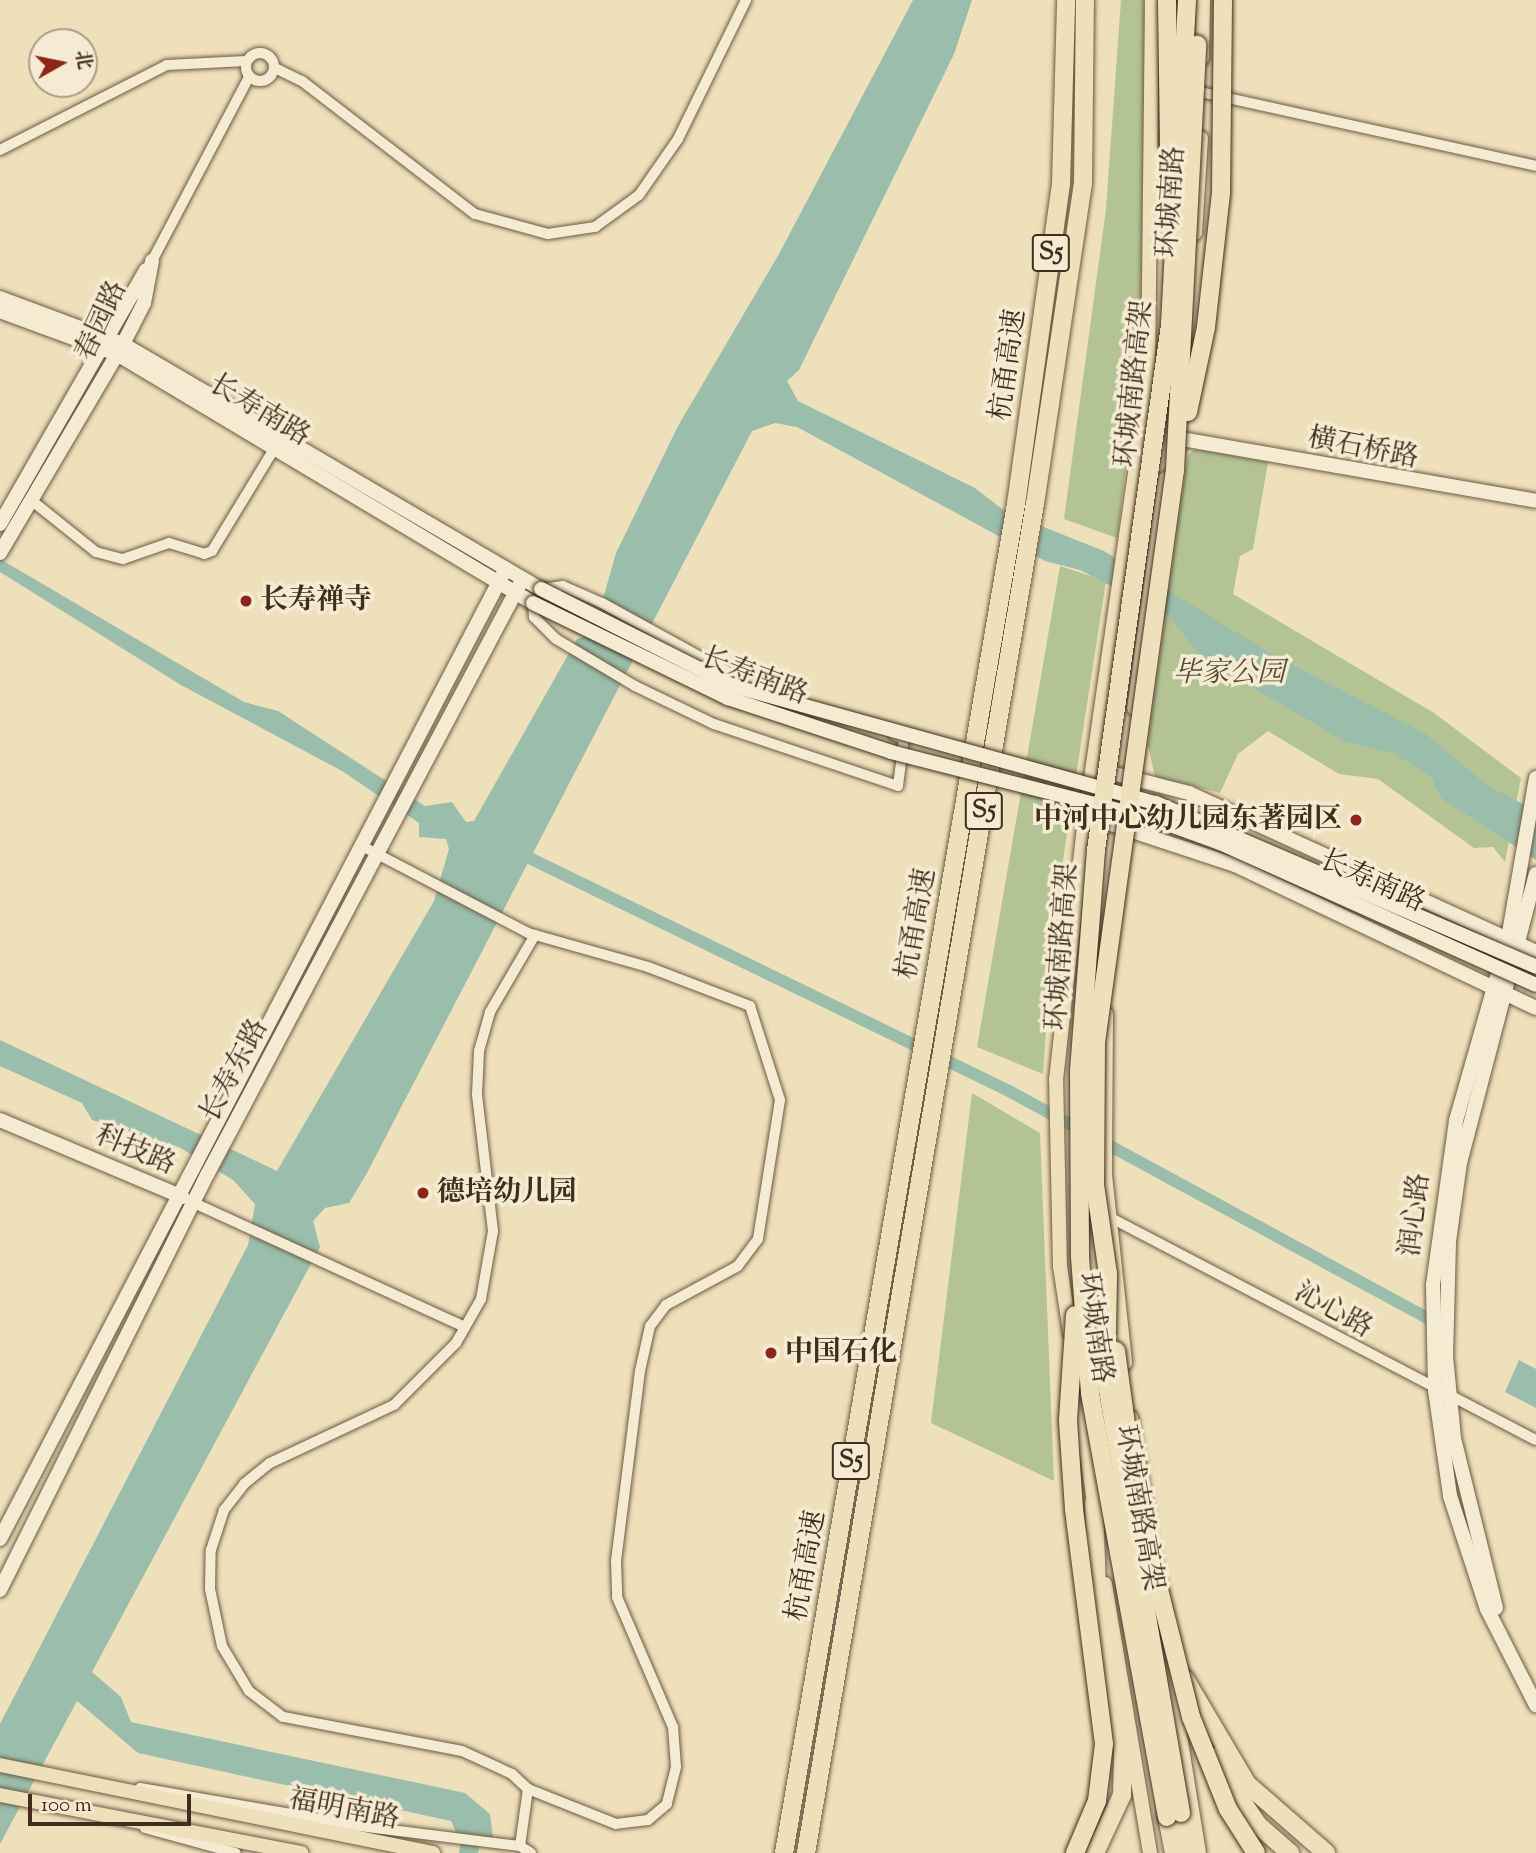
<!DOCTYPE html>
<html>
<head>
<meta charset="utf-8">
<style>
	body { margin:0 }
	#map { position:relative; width:1536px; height:1853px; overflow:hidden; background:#eee0ba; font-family:"Sorts Mill Goudy","Noto Serif SC",serif }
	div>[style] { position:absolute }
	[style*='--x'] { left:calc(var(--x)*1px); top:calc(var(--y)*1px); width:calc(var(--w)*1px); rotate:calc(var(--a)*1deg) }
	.green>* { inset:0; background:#b3c394 }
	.water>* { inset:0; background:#9abeab }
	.canal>* { height:12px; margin:-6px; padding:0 6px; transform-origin:6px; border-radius:6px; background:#9abeab }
	.river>* { height:19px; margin:-9.5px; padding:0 9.5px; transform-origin:9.5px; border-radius:9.5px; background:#9abeab }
	.roads { filter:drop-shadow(0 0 2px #6b5a44) drop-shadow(0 0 2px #6b5a44) }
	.street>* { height:10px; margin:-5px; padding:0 5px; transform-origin:5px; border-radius:5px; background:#f4ebd2 }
	.street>.ring { margin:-5px; padding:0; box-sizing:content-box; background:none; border:10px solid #f4ebd2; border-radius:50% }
	.secondary>* { height:14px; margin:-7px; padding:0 7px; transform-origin:7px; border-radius:7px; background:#f4ebd2 }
	.primary>* { height:14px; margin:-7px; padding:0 7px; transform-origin:7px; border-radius:7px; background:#eee0ba }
	.highway>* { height:18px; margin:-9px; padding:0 9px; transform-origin:9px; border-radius:9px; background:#eee0ba }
	.bridges { filter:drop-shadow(0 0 2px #3f2e1c) drop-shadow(0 0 2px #3f2e1c) }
	.secondary-bridge>* { height:14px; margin:-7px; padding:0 7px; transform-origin:7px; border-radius:7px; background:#f4ebd2 }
	.highway-bridge>* { height:18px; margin:-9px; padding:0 9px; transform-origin:9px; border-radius:9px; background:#eee0ba }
	.dots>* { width:19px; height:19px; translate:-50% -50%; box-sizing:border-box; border:4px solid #f4ebd2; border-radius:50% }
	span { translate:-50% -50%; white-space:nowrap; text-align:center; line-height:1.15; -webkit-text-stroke:7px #f4ebd2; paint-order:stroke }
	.shield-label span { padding:2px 5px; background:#f4ebd2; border:2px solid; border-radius:5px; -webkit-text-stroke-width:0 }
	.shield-label { font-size:26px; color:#3f2e1c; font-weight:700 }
	.street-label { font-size:28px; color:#3f2e1c }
	.poi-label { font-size:28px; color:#3f2e1c; font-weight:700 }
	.left { translate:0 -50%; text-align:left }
	.right { translate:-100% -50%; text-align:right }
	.park-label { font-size:28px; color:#564c34; font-style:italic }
	.north { position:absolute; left:28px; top:28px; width:70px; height:70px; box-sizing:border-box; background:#f4ebd2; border:2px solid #ac9f89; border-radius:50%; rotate:81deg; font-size:19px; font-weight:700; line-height:28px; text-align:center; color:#3f2e1c }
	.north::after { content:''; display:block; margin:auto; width:24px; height:32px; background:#8f2418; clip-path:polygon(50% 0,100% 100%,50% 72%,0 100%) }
	.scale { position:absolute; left:28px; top:1794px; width:163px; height:32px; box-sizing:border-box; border:4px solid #3f2e1c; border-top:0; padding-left:9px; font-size:21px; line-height:24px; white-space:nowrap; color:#3f2e1c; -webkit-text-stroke:5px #f4ebd2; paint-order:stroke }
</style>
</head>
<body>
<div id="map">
	<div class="green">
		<div style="clip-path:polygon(1121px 0,1144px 0,1146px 25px,1140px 355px,1117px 538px,1064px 519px,1106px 209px)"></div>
		<div style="clip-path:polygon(1195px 449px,1268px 462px,1253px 549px,1240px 556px,1233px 594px,1434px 713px,1521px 778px,1505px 862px,1493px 847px,1474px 848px,1378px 779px,1339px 774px,1268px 731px,1238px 754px,1220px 793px,1155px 777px,1148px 745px,1188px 455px)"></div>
		<div style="clip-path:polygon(1060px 566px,1106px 581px,1053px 925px,1043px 1074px,977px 1047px)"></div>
		<div style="clip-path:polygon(972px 1093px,1040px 1133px,1054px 1481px,931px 1423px)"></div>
	</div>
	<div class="water">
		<div style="clip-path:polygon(913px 0,972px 0,954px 54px,799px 370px,787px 381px,798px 401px,975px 488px,1006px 512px,1104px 551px,1275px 656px,1426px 734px,1487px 785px,1536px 811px,1536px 860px,1442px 799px,1431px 777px,1393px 753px,1344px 741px,1201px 657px,1169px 616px,1080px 570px,1045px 561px,797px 427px,775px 423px,752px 431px,367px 1173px,349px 1203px,325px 1208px,313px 1221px,320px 1247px,92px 1672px,121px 1697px,131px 1722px,465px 1793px,490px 1814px,493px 1838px,458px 1836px,451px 1821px,138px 1753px,77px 1701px,0 1844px,0 1724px,248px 1245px,255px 1204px,233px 1180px,179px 1147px,92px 1120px,82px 1103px,0 1066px,0 1040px,277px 1171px,434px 901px,449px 849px,446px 839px,419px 837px,419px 823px,342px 771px,181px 685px,0 572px,0 559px,244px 702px,278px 711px,425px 806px,452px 802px,466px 822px,474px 821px,577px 639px,589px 635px,597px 620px,616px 553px,678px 426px,779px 254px)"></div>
		<div style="clip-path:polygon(1519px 1360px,1536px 1369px,1536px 1408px,1505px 1392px)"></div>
	</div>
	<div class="canal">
		<div style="--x:515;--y:851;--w:549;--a:25.91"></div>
		<div style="--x:1009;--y:1091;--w:489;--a:28.5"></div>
	</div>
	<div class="river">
		<div style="--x:468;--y:1853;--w:34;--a:-82"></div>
	</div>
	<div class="roads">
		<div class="street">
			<div class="ring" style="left:246px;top:53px;width:18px;height:18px"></div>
			<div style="--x:275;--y:68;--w:30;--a:26"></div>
			<div style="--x:302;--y:81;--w:218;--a:37.6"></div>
			<div style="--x:475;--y:214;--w:76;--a:15.3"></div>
			<div style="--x:548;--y:234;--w:48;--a:-8.5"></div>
			<div style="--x:595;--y:227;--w:54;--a:-36"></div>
			<div style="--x:639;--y:195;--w:68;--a:-55.1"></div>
			<div style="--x:678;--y:139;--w:155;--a:-63.9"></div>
			<div style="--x:1191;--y:90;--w:353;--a:12.4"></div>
			<div style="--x:0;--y:150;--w:187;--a:-27"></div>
			<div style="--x:167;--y:65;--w:79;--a:-2.9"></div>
			<div style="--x:152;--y:261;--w:208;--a:-62.2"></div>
			<div style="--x:31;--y:500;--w:83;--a:38.7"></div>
			<div style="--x:96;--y:552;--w:28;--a:15"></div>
			<div style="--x:123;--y:559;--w:49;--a:-19.2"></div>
			<div style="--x:169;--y:543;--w:37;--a:17"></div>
			<div style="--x:204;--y:554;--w:9;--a:-21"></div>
			<div style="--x:212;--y:551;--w:119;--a:-58.7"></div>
			<div style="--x:543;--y:589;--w:20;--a:-9"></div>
			<div style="--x:563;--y:586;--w:43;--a:23.6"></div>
			<div style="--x:602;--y:603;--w:170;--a:28.8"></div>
			<div style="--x:533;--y:603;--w:14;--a:86"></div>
			<div style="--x:534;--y:617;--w:31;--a:45"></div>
			<div style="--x:556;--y:639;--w:92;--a:30.7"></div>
			<div style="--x:635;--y:686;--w:88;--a:25.7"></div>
			<div style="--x:714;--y:724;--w:194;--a:18.6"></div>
			<div style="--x:898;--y:786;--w:47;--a:-82.7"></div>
			<div style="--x:904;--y:739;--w:11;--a:-158"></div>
			<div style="--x:360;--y:845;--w:190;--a:27.6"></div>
			<div style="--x:528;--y:933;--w:125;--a:15.8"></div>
			<div style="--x:648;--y:967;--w:109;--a:20.9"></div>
			<div style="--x:750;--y:1006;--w:99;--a:72.3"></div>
			<div style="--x:780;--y:1100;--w:141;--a:99"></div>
			<div style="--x:758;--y:1239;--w:34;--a:127"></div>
			<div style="--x:738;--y:1266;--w:82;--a:151.6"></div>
			<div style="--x:666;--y:1305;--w:26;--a:127"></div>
			<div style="--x:650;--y:1326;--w:46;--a:102.5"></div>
			<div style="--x:640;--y:1371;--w:192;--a:97.2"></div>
			<div style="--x:616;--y:1561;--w:36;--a:88"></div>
			<div style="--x:617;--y:1597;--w:142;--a:66.7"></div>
			<div style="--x:673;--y:1727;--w:40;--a:85.7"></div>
			<div style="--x:676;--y:1767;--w:38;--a:104"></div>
			<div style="--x:667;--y:1804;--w:25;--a:140"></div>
			<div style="--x:648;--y:1820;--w:32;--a:173"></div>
			<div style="--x:616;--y:1824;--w:95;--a:-158.3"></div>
			<div style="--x:194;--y:1203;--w:298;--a:24.6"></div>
			<div style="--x:1111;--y:1218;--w:479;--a:27.6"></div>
			<div style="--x:140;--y:1788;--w:222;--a:9.8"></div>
			<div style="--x:359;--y:1826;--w:162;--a:7.1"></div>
			<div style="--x:145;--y:1828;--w:94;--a:15.4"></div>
			<div style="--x:531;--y:1853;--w:13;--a:-148"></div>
			<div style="--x:520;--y:1846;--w:58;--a:-82"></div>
			<div style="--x:528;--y:1789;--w:22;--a:-137"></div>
			<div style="--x:512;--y:1774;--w:55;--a:-155.3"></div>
			<div style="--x:462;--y:1751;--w:182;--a:-169.2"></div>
			<div style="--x:283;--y:1717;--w:43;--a:-142.6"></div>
			<div style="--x:249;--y:1691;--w:52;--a:-121"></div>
			<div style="--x:222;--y:1646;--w:58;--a:-101.9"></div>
			<div style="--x:210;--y:1589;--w:39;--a:-89"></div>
			<div style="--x:211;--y:1550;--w:42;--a:-72"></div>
			<div style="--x:224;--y:1510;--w:33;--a:-52"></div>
			<div style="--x:244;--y:1484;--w:33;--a:-39"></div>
			<div style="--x:270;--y:1463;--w:137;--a:-25.1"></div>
			<div style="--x:394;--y:1405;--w:88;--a:-45"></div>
			<div style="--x:456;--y:1343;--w:51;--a:-60.4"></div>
			<div style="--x:481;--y:1299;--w:69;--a:-80"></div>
			<div style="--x:493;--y:1231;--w:138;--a:-96.7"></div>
			<div style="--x:477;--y:1094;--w:43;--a:-87.3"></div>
			<div style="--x:479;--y:1051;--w:41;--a:-74.2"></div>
			<div style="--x:490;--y:1012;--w:89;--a:-59.7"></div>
		</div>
		<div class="secondary">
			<div style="--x:0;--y:298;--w:131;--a:20.5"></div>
			<div style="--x:123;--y:344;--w:485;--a:30.4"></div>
			<div style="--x:0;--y:311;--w:125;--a:20.2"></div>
			<div style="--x:117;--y:354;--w:485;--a:30.9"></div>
			<div style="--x:1182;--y:439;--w:359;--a:9.9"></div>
			<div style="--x:0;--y:524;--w:293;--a:-60.1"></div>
			<div style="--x:0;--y:553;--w:243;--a:-59.5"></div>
			<div style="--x:123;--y:344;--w:46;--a:-62.9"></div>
			<div style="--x:144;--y:303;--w:43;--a:-79.2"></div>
			<div style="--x:1099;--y:770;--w:93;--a:14.3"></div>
			<div style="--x:1189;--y:793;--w:382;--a:24.6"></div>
			<div style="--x:1536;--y:778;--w:162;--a:99.9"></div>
			<div style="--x:1508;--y:938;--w:190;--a:105.9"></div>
			<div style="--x:1456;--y:1121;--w:166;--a:98"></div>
			<div style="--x:1433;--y:1285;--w:105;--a:88.9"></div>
			<div style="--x:1435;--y:1390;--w:107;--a:81.9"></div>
			<div style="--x:1450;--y:1496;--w:119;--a:71.9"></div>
			<div style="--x:1487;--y:1609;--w:108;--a:63"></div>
			<div style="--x:1090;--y:817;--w:153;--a:18.3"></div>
			<div style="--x:1235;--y:865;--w:333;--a:25.4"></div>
			<div style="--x:0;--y:1120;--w:198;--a:22.9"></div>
			<div style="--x:0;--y:1539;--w:1093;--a:-62.47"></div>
			<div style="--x:0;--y:1590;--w:464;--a:-63.5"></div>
			<div style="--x:207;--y:1175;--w:673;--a:-62.1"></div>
			<div style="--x:1496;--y:1608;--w:175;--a:-103.9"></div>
			<div style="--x:1454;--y:1438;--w:81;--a:-95.6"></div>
			<div style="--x:1446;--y:1357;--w:116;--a:-88.5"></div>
			<div style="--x:1449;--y:1241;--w:79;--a:-82"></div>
			<div style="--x:1460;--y:1163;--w:299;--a:-75.3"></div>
		</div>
		<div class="primary">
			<div style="--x:1202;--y:58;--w:58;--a:-89"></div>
			<div style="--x:1195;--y:233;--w:95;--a:-86.4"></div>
			<div style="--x:1134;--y:708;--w:231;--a:-82.3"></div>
			<div style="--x:1106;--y:1014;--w:161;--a:90.4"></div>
			<div style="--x:1105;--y:1175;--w:189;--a:83.9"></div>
			<div style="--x:1070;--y:1332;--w:67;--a:-98.6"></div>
			<div style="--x:1060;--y:1266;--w:186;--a:-91.2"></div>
			<div style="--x:1056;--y:1080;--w:255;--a:-83.7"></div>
			<div style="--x:1084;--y:827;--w:450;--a:-81.8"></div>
			<div style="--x:1148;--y:382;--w:382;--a:-89.4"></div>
			<div style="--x:1076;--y:1376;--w:137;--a:82"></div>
			<div style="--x:1131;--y:1418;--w:109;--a:80.5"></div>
			<div style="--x:1105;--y:1584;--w:273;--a:80.5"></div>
			<div style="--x:1165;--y:1643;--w:213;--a:80.8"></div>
			<div style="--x:0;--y:1765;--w:442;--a:11.5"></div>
			<div style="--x:0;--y:1795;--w:307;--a:10.9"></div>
		</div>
		<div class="highway">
			<div style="--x:1094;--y:1503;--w:84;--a:88"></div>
			<div style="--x:1097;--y:1587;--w:164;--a:80.9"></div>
			<div style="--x:1123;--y:1749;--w:46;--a:91.2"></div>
			<div style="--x:1122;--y:1795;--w:64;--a:115"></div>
			<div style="--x:1185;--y:1679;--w:122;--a:59.4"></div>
			<div style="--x:1247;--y:1784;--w:105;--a:41.1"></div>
			<div style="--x:1211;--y:1756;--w:83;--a:55.7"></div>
			<div style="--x:1258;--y:1825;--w:43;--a:41.2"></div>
			<div style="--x:1181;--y:1813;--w:41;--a:78.7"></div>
			<div style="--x:1167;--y:1817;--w:37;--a:79"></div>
			<div style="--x:784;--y:1853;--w:1369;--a:-80.24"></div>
			<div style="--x:1016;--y:504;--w:323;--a:-82"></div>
			<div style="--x:1061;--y:184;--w:184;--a:-88.4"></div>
			<div style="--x:806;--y:1853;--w:1368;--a:-80.37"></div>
			<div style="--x:1035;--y:504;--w:324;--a:-81.5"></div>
			<div style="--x:1083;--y:184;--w:184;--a:-89.4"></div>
		</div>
	</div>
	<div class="bridges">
		<div class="secondary-bridge">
			<div style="--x:541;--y:589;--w:215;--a:26.8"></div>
			<div style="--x:733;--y:686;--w:439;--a:15.5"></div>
			<div style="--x:1156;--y:803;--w:414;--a:23.3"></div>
			<div style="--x:533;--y:603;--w:217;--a:26"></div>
			<div style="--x:728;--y:698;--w:172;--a:18.3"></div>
			<div style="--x:891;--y:752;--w:271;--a:14.3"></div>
			<div style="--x:1154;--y:819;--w:70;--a:20"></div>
			<div style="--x:1220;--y:843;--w:346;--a:24.2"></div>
		</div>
		<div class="highway-bridge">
			<div style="--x:1167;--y:0;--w:147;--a:89.2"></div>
			<div style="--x:1188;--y:412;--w:87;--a:-78"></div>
			<div style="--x:1206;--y:327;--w:135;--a:-83.6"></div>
			<div style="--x:1221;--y:193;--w:193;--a:-89.4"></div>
			<div style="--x:1116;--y:1351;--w:81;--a:82.2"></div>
			<div style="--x:1140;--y:1514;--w:209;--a:75.9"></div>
			<div style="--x:1191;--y:1717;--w:99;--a:68.1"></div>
			<div style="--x:1228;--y:1809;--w:52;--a:57.5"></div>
			<div style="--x:1181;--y:1813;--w:438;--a:-99.8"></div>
			<div style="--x:1106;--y:1381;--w:107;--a:-88.9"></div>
			<div style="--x:1108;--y:1274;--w:90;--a:-98.3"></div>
			<div style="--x:1095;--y:1185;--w:143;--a:-89.6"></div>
			<div style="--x:1096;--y:1042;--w:577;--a:-82.14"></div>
			<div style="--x:1175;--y:470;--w:426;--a:-87"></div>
			<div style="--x:1167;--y:1817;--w:431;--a:-100.3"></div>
			<div style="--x:1090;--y:1393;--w:137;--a:-94.2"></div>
			<div style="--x:1080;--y:1256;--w:185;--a:-90.3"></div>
			<div style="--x:1079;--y:1071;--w:222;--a:-85.6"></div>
			<div style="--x:1096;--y:850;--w:530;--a:-81.98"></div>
			<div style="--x:1170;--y:325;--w:325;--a:-87"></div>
			<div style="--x:1075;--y:1853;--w:56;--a:-67.1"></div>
			<div style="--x:1097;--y:1801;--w:57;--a:-83"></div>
			<div style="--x:1104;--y:1744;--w:237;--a:-97.3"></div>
			<div style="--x:1074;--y:1509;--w:89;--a:-93.9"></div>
			<div style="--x:1068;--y:1420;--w:105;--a:-86.2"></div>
		</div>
	</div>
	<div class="dots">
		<div style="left:246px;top:601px;background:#8f2418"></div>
		<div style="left:1356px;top:820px;background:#8f2418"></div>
		<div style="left:423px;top:1193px;background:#8f2418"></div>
		<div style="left:771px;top:1353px;background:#8f2418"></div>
	</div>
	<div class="shield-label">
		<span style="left:1051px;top:253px">S5</span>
		<span style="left:984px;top:811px">S5</span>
		<span style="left:851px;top:1461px">S5</span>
	</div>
	<div class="street-label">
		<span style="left:1172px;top:202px;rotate:-86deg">环城南路</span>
		<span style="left:102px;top:321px;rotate:-65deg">春园路</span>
		<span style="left:1009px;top:365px;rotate:-82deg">杭甬高速</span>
		<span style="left:1135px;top:384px;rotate:-84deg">环城南路高架</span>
		<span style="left:259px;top:411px;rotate:31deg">长寿南路</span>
		<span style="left:1363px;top:449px;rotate:11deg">横石桥路</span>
		<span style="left:754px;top:677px;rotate:21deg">长寿南路</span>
		<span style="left:1372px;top:882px;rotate:24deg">长寿南路</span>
		<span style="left:917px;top:924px;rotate:-80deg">杭甬高速</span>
		<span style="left:1063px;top:947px;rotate:-86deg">环城南路高架</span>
		<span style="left:235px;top:1071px;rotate:-62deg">长寿东路</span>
		<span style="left:135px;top:1151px;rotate:23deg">科技路</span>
		<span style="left:1416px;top:1215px;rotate:-83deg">润心路</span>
		<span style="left:1333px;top:1311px;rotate:29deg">沁心路</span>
		<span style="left:1094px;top:1328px;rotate:82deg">环城南路</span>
		<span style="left:1138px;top:1508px;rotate:80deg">环城南路高架</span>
		<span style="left:807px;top:1566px;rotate:-80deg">杭甬高速</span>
		<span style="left:344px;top:1810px;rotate:11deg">福明南路</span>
	</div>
	<div class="poi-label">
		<span class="left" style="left:260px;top:601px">长寿禅寺</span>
		<span class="right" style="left:1342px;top:820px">中河中心幼儿园东著园区</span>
		<span class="left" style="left:437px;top:1193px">德培幼儿园</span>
		<span class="left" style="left:785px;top:1353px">中国石化</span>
	</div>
	<div class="park-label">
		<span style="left:1229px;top:674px">毕家公园</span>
	</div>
	<div class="north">北</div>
	<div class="scale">100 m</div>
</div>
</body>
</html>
